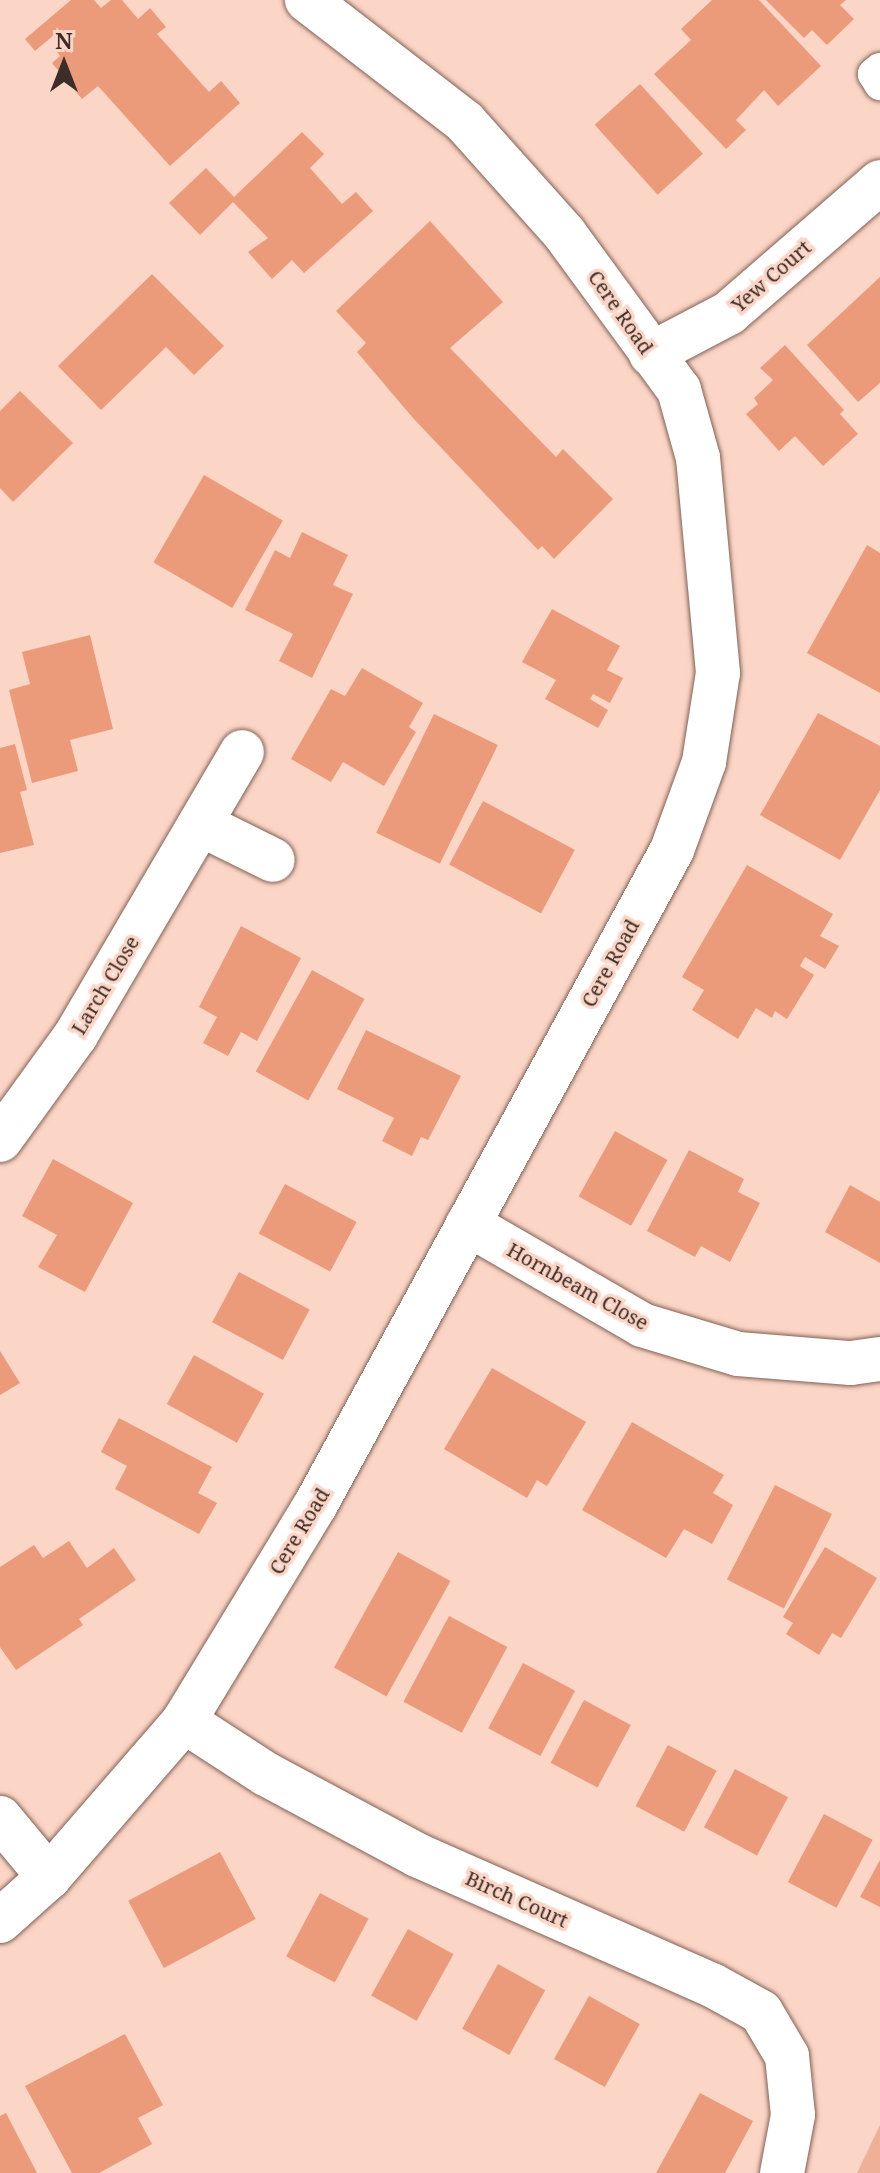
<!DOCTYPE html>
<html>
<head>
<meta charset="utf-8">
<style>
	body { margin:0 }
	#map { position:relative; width:880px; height:2173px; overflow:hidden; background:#fbd5c6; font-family:"Noto Serif",serif }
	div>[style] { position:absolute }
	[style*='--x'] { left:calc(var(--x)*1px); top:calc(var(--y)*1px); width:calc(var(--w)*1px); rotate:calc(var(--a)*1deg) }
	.green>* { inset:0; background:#eeb198 }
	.building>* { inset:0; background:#ec9b7a; transform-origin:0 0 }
	.roads { filter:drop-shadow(0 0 2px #826154) drop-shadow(0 0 2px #826154) }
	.service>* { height:32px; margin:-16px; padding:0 16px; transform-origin:16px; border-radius:16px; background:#fff }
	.minor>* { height:44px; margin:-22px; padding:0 22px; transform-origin:22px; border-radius:22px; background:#fff }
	span { translate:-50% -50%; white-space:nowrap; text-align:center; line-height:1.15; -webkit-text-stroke:7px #fbd5c6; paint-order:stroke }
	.street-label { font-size:20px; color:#3b2d27 }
	.north { position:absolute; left:24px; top:24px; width:80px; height:80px; -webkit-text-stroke:6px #fbd5c6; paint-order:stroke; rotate:0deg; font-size:22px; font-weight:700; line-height:32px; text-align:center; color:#3b2d27 }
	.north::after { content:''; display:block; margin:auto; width:28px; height:36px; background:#3b2d27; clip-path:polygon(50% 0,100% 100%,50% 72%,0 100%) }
</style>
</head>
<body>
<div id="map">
	<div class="green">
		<div style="clip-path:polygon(880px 2125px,880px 2173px,857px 2173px)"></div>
	</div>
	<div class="building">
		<div style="clip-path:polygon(71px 0,94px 0,101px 8px,111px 0,122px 0,138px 19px,150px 8px,166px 27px,157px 34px,209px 92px,221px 81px,240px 103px,170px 166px,98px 86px,82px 99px,52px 63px,60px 56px,56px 50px,62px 45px,54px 35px,35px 51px,25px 39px)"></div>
		<div style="clip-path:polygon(712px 0,759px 0,821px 66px,778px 106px,764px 90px,736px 120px,746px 130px,726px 149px,654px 74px,691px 40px,681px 29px)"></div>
		<div style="clip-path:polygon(766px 0,846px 0,840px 5px,854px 19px,827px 45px,812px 30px,804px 38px)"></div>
		<div style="left:640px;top:84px;width:94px;height:61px;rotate:48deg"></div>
		<div style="clip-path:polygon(302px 132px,324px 154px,310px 168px,342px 204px,356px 192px,373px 211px,304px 273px,292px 260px,272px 279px,248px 252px,268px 238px,233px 202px,200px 235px,169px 203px,206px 168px,234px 197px)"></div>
		<div style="clip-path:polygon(430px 221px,503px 302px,450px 348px,556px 457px,563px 449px,613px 499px,554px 559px,542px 546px,538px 550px,413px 418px,357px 352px,366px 343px,336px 311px)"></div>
		<div style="clip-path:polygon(152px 274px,224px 346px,194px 375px,166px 347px,101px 410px,58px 366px)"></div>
		<div style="clip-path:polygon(880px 277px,880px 383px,858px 402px,807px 345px)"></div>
		<div style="clip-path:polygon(785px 345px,844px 410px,840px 414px,858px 434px,823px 466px,795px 436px,779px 451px,746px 414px,758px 404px,754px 398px,773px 380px,760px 368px)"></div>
		<div style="clip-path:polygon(20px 391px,73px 443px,13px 502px,0 488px,0 411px)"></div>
		<div style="left:204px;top:475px;width:91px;height:101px;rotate:30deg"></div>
		<div style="clip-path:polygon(302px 532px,348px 555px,333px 585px,353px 594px,312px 678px,279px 661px,293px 634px,245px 610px,275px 550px,290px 558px)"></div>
		<div style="clip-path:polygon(867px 545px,880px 553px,880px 693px,807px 653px)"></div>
		<div style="clip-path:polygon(552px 609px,620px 646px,607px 670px,623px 678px,610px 703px,593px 694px,590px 699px,608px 710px,598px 728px,545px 699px,556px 680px,522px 662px)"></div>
		<div style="clip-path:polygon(90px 635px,113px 729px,70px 740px,78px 771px,32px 783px,9px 690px,30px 684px,22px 652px)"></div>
		<div style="clip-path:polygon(362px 668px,423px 703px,409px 727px,416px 732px,384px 786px,343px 762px,331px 782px,291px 759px,331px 689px,345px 696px)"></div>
		<div style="clip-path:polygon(818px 713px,880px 746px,880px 790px,840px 860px,760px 815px)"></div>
		<div style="left:434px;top:714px;width:71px;height:132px;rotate:26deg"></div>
		<div style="clip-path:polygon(15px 744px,27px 790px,20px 792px,34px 845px,0 853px,0 748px)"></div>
		<div style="left:483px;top:801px;width:104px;height:72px;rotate:28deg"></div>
		<div style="clip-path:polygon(747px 865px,833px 914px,820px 936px,839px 946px,825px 969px,805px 957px,800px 966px,814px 975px,787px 1019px,775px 1011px,772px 1018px,756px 1008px,738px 1039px,692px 1010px,704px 990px,682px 977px)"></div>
		<div style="clip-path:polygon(241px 926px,301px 958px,257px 1041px,241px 1032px,228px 1056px,203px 1043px,217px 1017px,199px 1007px)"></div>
		<div style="left:312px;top:970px;width:60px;height:116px;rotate:29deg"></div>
		<div style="clip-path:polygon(366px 1030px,461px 1076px,428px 1140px,421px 1137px,412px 1156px,382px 1141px,394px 1118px,337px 1089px)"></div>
		<div style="left:615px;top:1131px;width:60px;height:75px;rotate:29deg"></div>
		<div style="clip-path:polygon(689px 1150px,744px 1179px,738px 1192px,760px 1203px,730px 1262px,701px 1246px,695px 1257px,647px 1231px)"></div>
		<div style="clip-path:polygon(53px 1159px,133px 1203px,85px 1292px,38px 1267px,57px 1235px,22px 1216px)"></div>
		<div style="left:285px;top:1184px;width:81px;height:56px;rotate:28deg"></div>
		<div style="clip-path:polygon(850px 1185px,880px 1202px,880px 1263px,825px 1232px)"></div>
		<div style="left:239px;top:1272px;width:80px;height:57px;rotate:28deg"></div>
		<div style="clip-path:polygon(0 1351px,20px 1383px,0 1395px)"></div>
		<div style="left:194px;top:1355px;width:80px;height:56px;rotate:29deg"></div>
		<div style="clip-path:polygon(492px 1368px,586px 1422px,547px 1486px,537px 1480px,527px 1498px,444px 1449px)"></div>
		<div style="clip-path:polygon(119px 1418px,212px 1467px,198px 1493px,217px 1503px,199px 1534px,115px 1489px,127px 1466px,101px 1452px)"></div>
		<div style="clip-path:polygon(632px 1422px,724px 1475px,713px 1493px,733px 1505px,712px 1544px,684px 1529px,666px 1558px,582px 1510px)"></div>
		<div style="left:775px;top:1485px;width:64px;height:106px;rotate:27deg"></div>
		<div style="clip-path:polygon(69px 1541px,87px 1568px,114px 1548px,136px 1580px,79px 1619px,83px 1625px,16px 1670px,0 1647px,0 1567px,34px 1545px,43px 1558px)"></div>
		<div style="clip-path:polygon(825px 1547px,877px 1578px,841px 1638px,832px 1633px,819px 1655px,786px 1634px,793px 1623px,783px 1617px)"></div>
		<div style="left:398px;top:1552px;width:60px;height:132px;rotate:29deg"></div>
		<div style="left:449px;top:1616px;width:66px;height:97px;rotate:28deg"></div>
		<div style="left:523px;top:1663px;width:59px;height:74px;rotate:28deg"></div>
		<div style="left:584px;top:1700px;width:53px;height:71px;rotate:28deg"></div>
		<div style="left:668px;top:1745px;width:55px;height:69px;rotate:28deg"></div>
		<div style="left:735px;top:1769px;width:60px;height:66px;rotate:28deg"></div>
		<div style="left:824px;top:1814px;width:55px;height:77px;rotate:28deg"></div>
		<div style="left:220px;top:1852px;width:76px;height:104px;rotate:62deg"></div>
		<div style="clip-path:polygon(880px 1860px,880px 1907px,860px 1897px)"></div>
		<div style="left:320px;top:1893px;width:55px;height:72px;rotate:28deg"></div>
		<div style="left:408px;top:1929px;width:52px;height:76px;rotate:29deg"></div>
		<div style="left:498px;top:1964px;width:54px;height:74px;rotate:29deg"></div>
		<div style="left:589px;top:1996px;width:58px;height:72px;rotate:29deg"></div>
		<div style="clip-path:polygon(125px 2034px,163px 2105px,138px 2118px,152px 2144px,99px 2173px,72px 2173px,25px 2086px)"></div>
		<div style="clip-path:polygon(700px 2093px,753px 2121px,725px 2173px,656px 2173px)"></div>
		<div style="clip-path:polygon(6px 2113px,37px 2173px,0 2173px,0 2116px)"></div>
	</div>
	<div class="roads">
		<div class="service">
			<div style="--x:880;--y:69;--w:8;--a:140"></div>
			<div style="--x:874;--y:74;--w:12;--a:59"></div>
		</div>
		<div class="minor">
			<div style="--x:651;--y:354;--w:88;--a:-27.7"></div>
			<div style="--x:729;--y:313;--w:200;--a:-40.9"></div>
			<div style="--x:200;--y:824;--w:81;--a:26.3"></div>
			<div style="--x:0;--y:1140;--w:130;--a:-54.1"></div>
			<div style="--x:76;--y:1035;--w:328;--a:-59.6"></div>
			<div style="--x:468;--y:1224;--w:201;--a:30.1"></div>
			<div style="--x:642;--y:1325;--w:100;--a:16.8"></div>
			<div style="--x:738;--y:1354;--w:113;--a:4.6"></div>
			<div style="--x:851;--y:1363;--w:29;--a:-8"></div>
			<div style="--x:184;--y:1721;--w:98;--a:32.9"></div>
			<div style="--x:266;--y:1774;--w:171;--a:28.2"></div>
			<div style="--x:417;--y:1855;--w:322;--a:23.8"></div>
			<div style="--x:712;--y:1985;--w:56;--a:28.9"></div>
			<div style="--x:761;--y:2012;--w:51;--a:59.4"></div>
			<div style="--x:787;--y:2056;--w:59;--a:84.2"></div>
			<div style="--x:793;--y:2115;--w:59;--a:100.7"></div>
			<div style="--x:0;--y:1818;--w:77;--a:50.3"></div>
			<div style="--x:0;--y:1921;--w:66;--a:-41.9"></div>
			<div style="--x:49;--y:1877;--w:206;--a:-49.1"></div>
			<div style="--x:184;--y:1721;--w:254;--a:-58.7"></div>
			<div style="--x:316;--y:1504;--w:745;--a:-61.44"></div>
			<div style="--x:672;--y:850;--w:94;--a:-70"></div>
			<div style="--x:704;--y:762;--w:90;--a:-81.1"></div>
			<div style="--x:718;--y:673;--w:216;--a:-95.3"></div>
			<div style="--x:698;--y:458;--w:71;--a:-105.6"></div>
			<div style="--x:679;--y:390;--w:193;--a:-126.2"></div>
			<div style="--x:565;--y:234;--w:150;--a:-131.8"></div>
			<div style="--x:465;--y:122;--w:200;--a:-142.3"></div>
		</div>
	</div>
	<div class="street-label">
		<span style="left:771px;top:276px;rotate:-41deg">Yew Court</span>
		<span style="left:621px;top:312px;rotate:55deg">Cere Road</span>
		<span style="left:610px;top:963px;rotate:-61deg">Cere Road</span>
		<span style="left:105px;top:985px;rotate:-59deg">Larch Close</span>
		<span style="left:578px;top:1286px;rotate:29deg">Hornbeam Close</span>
		<span style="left:299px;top:1531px;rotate:-59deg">Cere Road</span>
		<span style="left:517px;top:1899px;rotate:24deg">Birch Court</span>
	</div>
	<div class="north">N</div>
</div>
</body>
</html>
